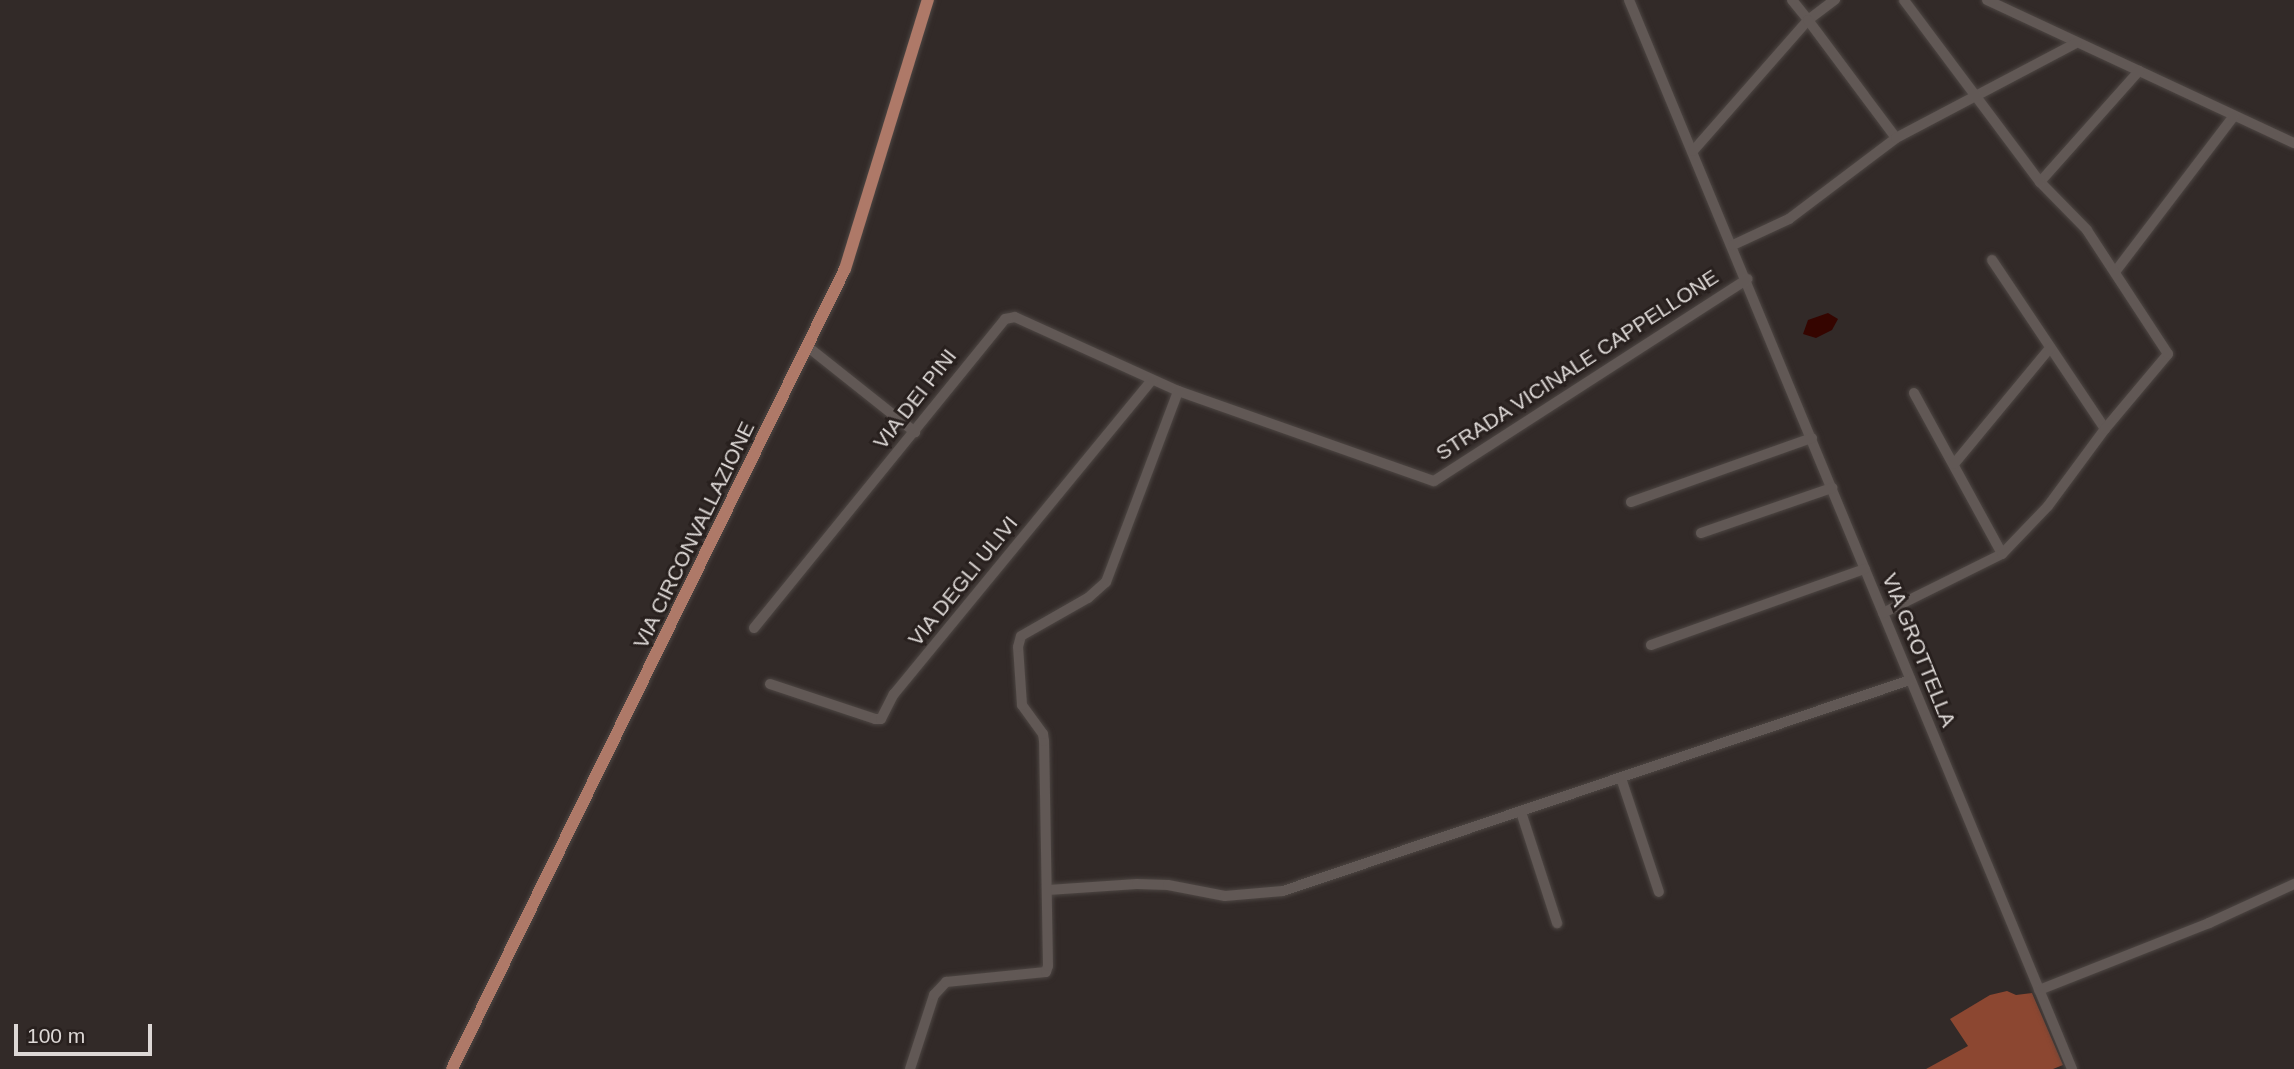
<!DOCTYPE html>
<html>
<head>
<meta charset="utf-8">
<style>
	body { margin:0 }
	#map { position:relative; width:2294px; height:1069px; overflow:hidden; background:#322a28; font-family:Arial,sans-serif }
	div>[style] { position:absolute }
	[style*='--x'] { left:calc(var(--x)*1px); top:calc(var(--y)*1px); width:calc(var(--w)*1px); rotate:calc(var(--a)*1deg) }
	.forest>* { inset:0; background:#8c4731 }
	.water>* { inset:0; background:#350500 }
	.roads { filter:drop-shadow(0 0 2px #4d4643) drop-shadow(0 0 2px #4d4643) }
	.minor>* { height:10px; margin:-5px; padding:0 5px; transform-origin:5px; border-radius:5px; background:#615855 }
	.major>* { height:12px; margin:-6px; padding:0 6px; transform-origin:6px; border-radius:6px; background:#ae7968 }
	span { translate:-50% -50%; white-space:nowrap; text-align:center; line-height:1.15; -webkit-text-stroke:6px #28201e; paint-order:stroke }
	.street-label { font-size:21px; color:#ddd8d6 }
	.scale { position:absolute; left:14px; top:1024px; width:138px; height:32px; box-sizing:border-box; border:4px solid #ddd8d6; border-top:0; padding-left:9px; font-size:21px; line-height:24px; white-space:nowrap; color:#ddd8d6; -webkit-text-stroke:5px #28201e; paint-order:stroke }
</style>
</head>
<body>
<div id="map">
	<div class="forest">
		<div style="clip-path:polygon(2007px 991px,2016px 995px,2032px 993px,2063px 1065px,2053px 1069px,1926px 1069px,1968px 1046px,1950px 1019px,1990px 995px)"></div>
	</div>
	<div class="water">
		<div style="clip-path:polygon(1828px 313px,1838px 319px,1832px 330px,1816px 338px,1803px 334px,1808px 320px)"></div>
	</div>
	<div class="roads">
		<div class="minor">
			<div style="--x:1629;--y:0;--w:1157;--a:67.49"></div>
			<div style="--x:1792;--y:0;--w:26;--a:51"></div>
			<div style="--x:1808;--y:20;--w:34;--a:-37"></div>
			<div style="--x:1987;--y:0;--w:339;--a:25"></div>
			<div style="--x:1693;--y:151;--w:174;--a:-48.7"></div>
			<div style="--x:1808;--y:20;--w:147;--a:53.3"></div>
			<div style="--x:2040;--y:182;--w:149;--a:-48.3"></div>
			<div style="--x:1733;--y:245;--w:62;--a:-24.9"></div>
			<div style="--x:1789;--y:219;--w:134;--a:-37.1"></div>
			<div style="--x:1896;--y:138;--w:204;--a:-27.8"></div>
			<div style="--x:1992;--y:260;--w:203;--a:56.2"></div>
			<div style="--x:2115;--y:272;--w:196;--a:-52.7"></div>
			<div style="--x:808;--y:347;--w:137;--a:38.5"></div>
			<div style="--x:1914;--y:393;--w:183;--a:61.3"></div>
			<div style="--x:1954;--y:464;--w:151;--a:-50.4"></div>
			<div style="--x:1631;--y:502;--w:192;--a:-19.5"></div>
			<div style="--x:1701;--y:533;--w:139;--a:-19"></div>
			<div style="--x:1883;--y:613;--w:133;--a:-26.4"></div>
			<div style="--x:2002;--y:554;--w:66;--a:-46.2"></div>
			<div style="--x:2048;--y:506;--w:96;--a:-53.5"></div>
			<div style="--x:2105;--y:429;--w:98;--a:-50"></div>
			<div style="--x:2168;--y:354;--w:148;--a:-123.2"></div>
			<div style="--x:2087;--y:230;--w:67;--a:-134.4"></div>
			<div style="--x:2040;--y:182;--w:227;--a:-126.8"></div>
			<div style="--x:754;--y:628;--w:398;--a:-50.9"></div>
			<div style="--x:1005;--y:319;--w:10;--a:-11"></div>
			<div style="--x:1015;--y:317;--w:179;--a:24.4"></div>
			<div style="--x:1178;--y:391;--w:271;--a:19.4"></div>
			<div style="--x:1434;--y:481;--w:373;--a:-32.8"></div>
			<div style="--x:1651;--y:645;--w:227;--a:-19.6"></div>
			<div style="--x:770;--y:684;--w:111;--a:18.4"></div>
			<div style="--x:875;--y:719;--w:6;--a:0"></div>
			<div style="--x:881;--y:719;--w:28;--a:-63"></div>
			<div style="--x:894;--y:694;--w:406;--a:-50.6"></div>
			<div style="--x:1621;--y:778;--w:120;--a:71.6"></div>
			<div style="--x:1521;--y:812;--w:117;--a:72"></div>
			<div style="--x:1048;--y:890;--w:89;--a:-3.9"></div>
			<div style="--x:1137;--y:884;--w:31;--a:2"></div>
			<div style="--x:1168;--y:885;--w:58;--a:10.9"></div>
			<div style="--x:1225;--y:896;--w:58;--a:-4.9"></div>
			<div style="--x:1283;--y:891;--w:662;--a:-18.6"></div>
			<div style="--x:2039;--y:990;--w:183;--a:-21.5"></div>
			<div style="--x:2209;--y:923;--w:94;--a:-24.6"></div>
			<div style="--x:910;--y:1069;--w:78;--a:-72"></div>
			<div style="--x:934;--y:995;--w:18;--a:-47"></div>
			<div style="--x:946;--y:982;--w:100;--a:-5.7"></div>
			<div style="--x:1046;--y:972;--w:6;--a:-72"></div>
			<div style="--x:1048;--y:966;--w:225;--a:-91"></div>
			<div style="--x:1044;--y:741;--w:7;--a:-98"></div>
			<div style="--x:1043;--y:734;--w:36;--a:-126"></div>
			<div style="--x:1022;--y:705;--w:58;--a:-93.9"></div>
			<div style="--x:1018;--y:647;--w:11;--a:-75"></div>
			<div style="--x:1021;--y:636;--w:77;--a:-29.6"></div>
			<div style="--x:1088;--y:598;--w:24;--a:-42"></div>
			<div style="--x:1106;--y:582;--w:204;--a:-69.3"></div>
		</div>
		<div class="major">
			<div style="--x:452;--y:1069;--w:891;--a:-63.84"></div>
			<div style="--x:845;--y:269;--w:282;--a:-72.9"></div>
		</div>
	</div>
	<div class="street-label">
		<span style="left:1577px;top:365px;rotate:-33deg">STRADA VICINALE CAPPELLONE</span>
		<span style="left:915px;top:399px;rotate:-52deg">VIA DEI PINI</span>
		<span style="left:694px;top:535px;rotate:-64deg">VIA CIRCONVALLAZIONE</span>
		<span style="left:963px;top:581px;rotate:-51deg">VIA DEGLI ULIVI</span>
		<span style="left:1919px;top:650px;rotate:68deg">VIA GROTTELLA</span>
	</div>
	<div class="scale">100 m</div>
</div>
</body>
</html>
